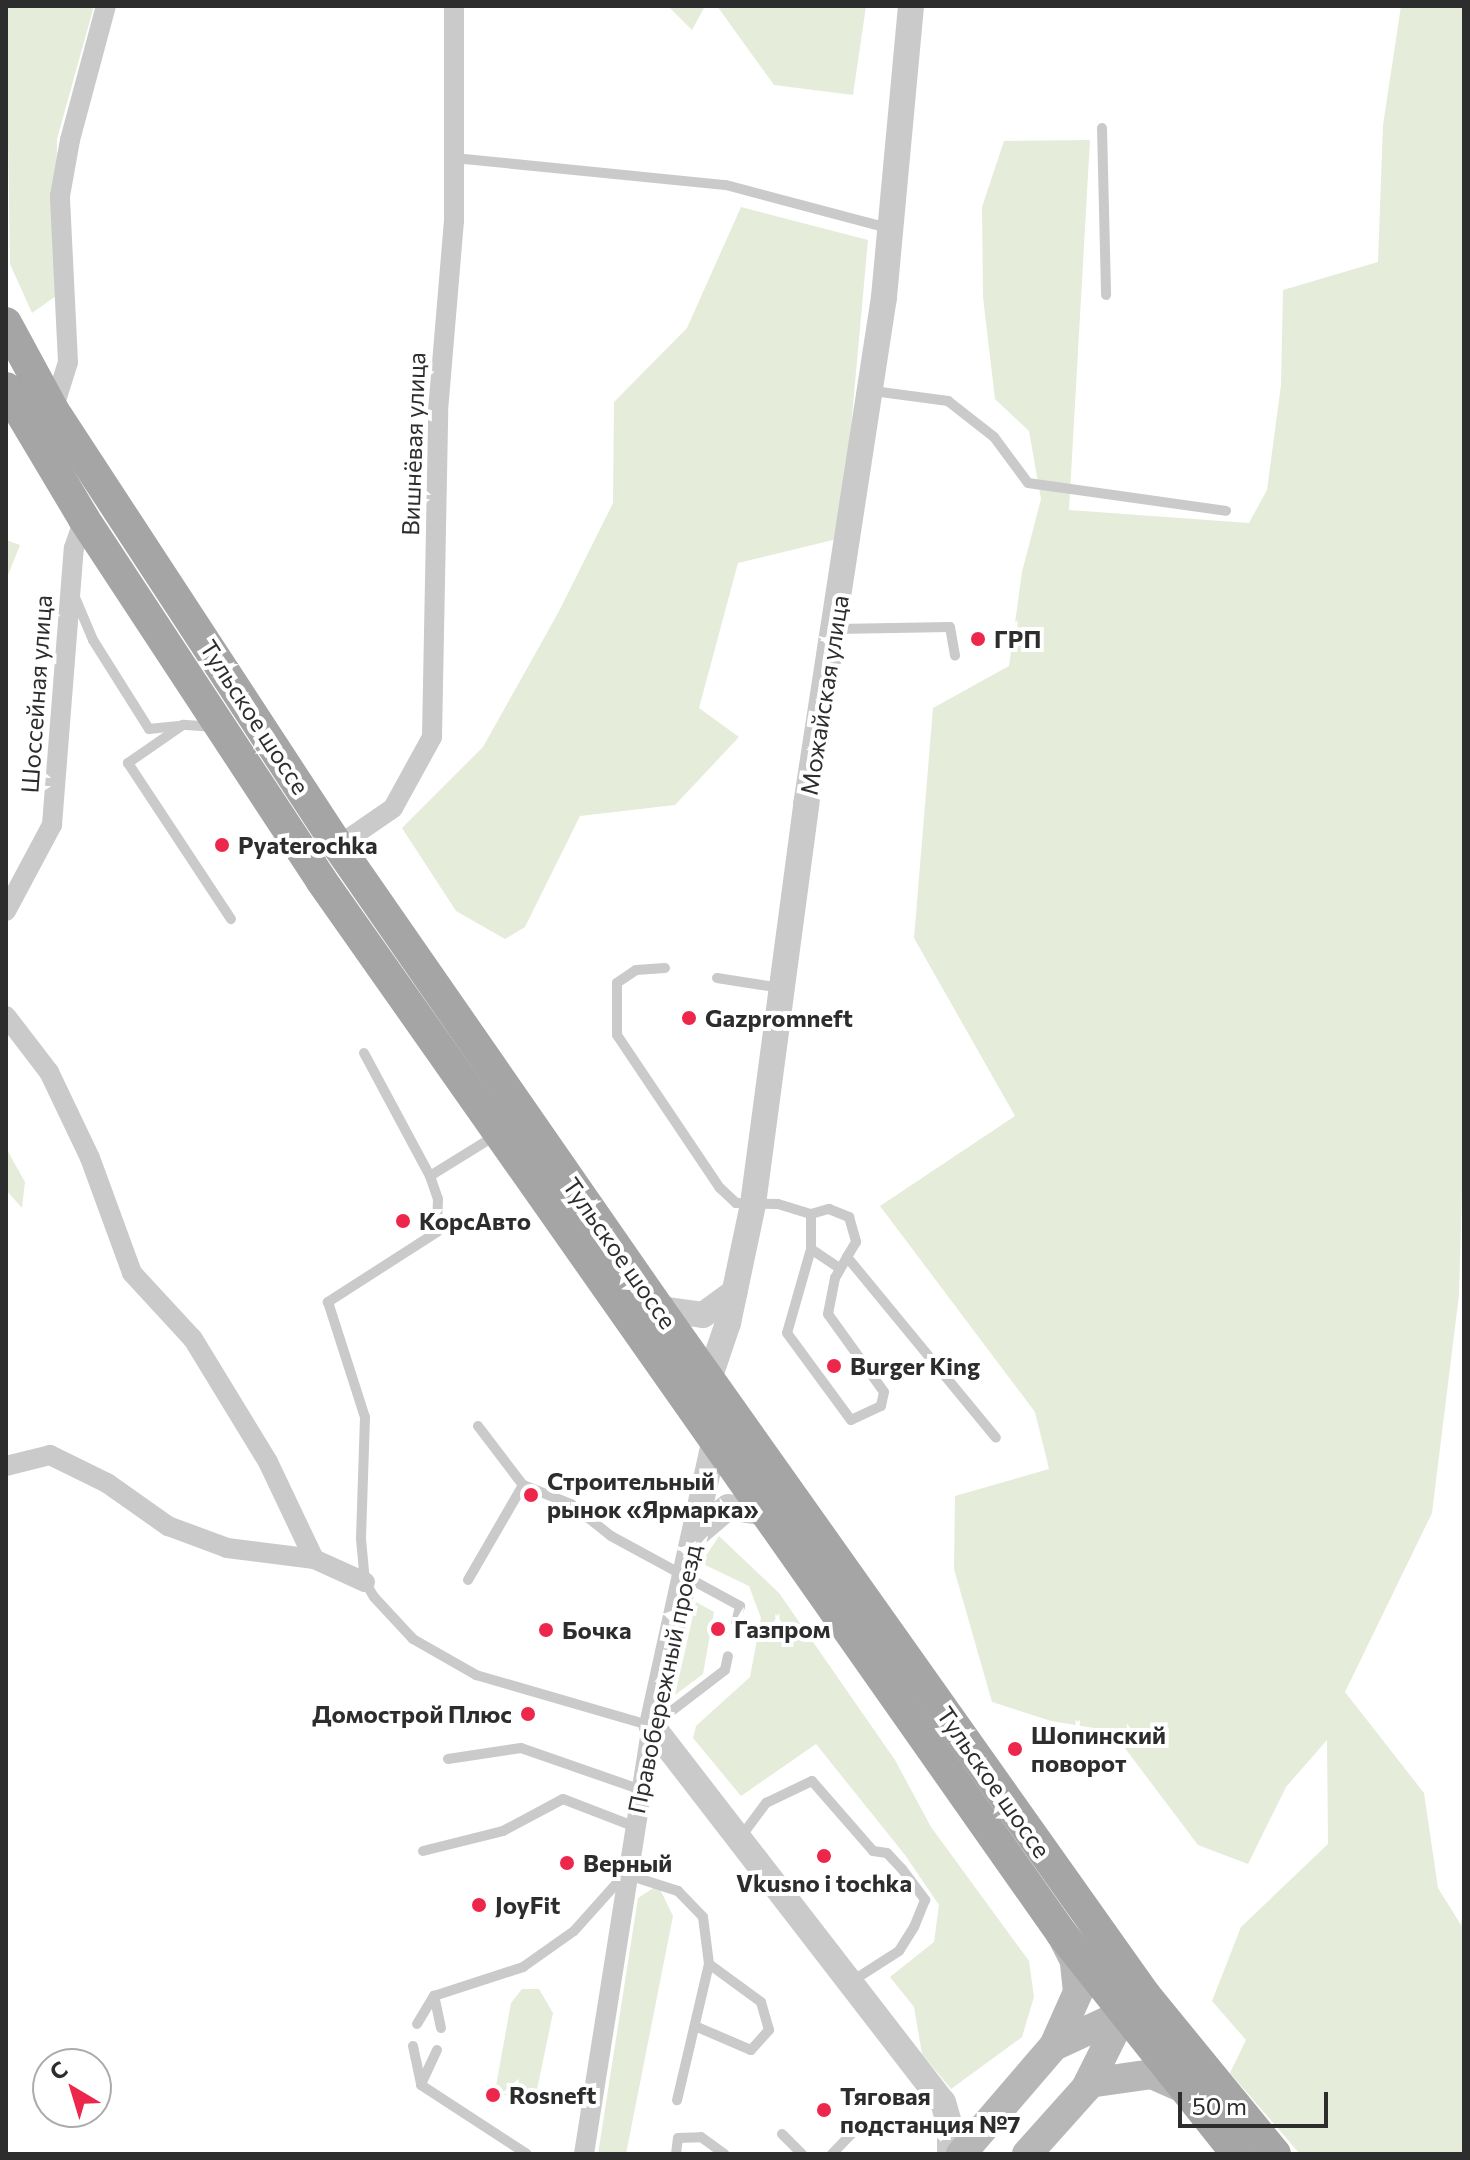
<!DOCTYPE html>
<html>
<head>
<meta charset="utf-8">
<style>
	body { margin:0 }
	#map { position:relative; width:1470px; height:2160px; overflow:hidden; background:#fff; font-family:Commissioner,sans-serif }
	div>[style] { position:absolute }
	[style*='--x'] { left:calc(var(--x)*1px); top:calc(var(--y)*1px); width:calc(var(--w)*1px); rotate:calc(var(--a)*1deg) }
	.green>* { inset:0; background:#e5ecda }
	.service>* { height:10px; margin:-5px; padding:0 5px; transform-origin:5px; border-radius:5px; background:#cacaca }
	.minor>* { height:20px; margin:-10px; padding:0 10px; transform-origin:10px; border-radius:10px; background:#cacaca }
	.tertiary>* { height:26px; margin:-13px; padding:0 13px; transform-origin:13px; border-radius:13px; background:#cacaca }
	.secondary>* { height:30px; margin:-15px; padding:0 15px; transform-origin:15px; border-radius:15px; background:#b7b7b7 }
	.primary>* { height:32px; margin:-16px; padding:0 16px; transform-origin:16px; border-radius:16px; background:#a5a5a5 }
	.dots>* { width:22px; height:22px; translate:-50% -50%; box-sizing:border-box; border:4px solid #fff; border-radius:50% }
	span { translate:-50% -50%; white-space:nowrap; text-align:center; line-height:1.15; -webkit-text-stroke:8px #fff; paint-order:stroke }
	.street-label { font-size:24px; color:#2d2d2d }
	.poi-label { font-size:24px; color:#2d2d2d; font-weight:700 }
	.left { translate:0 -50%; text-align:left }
	.right { translate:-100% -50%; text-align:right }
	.frame { position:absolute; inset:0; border:8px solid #2d2d2d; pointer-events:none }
	.north { position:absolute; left:32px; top:2048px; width:80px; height:80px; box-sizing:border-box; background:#fff; border:2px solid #ababab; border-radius:50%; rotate:322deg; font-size:22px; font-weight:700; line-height:32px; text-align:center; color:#2d2d2d }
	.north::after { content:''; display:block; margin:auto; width:28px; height:36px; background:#ed274c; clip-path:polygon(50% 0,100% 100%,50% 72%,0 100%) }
	.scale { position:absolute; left:1178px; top:2092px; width:150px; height:36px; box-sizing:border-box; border:4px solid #2d2d2d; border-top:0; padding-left:10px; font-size:24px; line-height:28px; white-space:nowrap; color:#2d2d2d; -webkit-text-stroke:6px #fff; paint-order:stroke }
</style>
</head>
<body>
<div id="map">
	<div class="green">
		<div style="clip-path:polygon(6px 6px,94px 6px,57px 139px,56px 296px,32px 313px,10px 264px)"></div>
		<div style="clip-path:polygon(668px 6px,705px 6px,692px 30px)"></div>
		<div style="clip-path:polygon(717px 6px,866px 6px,853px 95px,774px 85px)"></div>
		<div style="clip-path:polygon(1401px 6px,1464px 6px,1464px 1123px,1459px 1295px,1432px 1513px,1345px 1692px,1424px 1793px,1438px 1888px,1461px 1925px,1464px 1903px,1464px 2154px,1300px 2154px,1230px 2073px,1246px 2040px,1212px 2001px,1241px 1927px,1328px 1844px,1327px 1740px,1286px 1787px,1248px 1864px,1198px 1845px,1112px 1731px,1051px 1721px,992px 1702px,954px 1569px,955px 1496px,1049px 1469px,1035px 1412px,880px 1206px,1015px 1116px,914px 938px,933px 708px,1009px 666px,1022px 572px,1041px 499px,1029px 431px,995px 399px,983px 297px,982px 207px,1004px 141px,1090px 140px,1069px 510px,1249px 523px,1267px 490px,1281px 385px,1283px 290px,1378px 262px,1383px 125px)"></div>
		<div style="clip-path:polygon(741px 207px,868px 240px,841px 538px,738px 563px,699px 708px,739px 737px,675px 805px,580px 816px,525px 927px,505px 939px,456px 911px,402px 828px,483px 747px,558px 613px,613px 503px,614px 402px,687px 328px)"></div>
		<div style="clip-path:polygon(6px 540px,20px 545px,6px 580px)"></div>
		<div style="clip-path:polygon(6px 1148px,25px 1182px,22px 1208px,6px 1190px)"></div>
		<div style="clip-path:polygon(719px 1536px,779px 1593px,895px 1760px,931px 1827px,1029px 1961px,1034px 1997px,1022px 2037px,951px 2089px,922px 2054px,914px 2007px,890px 1977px,934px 1942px,939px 1905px,905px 1855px,816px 1744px,741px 1796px,693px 1738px,696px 1726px,750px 1677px,761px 1618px,749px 1586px,701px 1563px)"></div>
		<div style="clip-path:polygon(696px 1602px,714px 1612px,703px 1674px,675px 1695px)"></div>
		<div style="clip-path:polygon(658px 1885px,673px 1916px,626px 2154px,598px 2154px,638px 1898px)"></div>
		<div style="clip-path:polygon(522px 1989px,539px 1989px,553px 2013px,535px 2099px,504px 2095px,496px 2086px,511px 2003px)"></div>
	</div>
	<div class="service">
		<div style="--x:1102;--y:128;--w:167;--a:88.6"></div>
		<div style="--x:454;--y:158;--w:273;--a:5.7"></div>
		<div style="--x:726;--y:185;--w:168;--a:14.9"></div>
		<div style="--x:873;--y:391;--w:76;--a:7.6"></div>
		<div style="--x:948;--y:401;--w:58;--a:38"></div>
		<div style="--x:994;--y:437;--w:57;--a:53.5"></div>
		<div style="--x:1028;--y:483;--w:200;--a:8"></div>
		<div style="--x:74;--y:595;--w:49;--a:67.1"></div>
		<div style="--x:93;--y:640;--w:105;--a:57.8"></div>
		<div style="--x:149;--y:729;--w:30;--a:-6"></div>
		<div style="--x:836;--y:629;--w:114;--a:-1"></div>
		<div style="--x:950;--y:627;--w:29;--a:80"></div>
		<div style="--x:215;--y:727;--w:32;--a:-176"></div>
		<div style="--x:183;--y:725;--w:67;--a:145.4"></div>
		<div style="--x:128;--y:763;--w:187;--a:56.6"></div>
		<div style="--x:665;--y:968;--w:29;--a:176"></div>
		<div style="--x:636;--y:970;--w:23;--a:146"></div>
		<div style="--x:617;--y:983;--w:52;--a:90"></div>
		<div style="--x:617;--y:1035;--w:184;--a:56.1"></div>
		<div style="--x:720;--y:1188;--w:22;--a:43"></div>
		<div style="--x:736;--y:1203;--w:42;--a:1.4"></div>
		<div style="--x:778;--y:1204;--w:34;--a:17"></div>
		<div style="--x:811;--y:1214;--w:19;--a:-16"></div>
		<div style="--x:829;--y:1209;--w:22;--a:22"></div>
		<div style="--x:849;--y:1217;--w:26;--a:74"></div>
		<div style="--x:856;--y:1242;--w:17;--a:121"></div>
		<div style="--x:847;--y:1257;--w:234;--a:50.5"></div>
		<div style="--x:717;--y:978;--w:65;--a:8.9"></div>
		<div style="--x:364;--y:1053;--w:140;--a:61.8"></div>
		<div style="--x:430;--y:1176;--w:78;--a:-31.8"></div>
		<div style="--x:430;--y:1176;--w:24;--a:71"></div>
		<div style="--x:438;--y:1199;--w:33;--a:92"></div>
		<div style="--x:437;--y:1232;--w:130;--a:147.3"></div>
		<div style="--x:328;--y:1302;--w:121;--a:72.2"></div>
		<div style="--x:365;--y:1417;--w:122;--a:91.9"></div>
		<div style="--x:361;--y:1539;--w:43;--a:84.7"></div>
		<div style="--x:365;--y:1582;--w:17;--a:59"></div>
		<div style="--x:374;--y:1597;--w:57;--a:47.1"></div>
		<div style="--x:413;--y:1639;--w:73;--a:29.7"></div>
		<div style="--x:476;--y:1675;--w:183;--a:16.2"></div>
		<div style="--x:652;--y:1726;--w:92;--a:-37.5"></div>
		<div style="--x:725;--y:1670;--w:14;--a:-78"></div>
		<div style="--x:811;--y:1214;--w:35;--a:90"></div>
		<div style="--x:811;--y:1249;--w:87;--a:105.9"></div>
		<div style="--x:787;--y:1333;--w:108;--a:53.7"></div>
		<div style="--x:851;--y:1420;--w:33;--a:-25"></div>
		<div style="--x:881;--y:1406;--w:14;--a:-78"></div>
		<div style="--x:884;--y:1392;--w:96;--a:-125.7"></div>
		<div style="--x:828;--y:1314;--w:37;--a:-79"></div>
		<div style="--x:835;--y:1278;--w:24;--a:-60"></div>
		<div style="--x:811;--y:1249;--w:32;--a:34"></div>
		<div style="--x:478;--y:1426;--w:74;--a:52.7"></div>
		<div style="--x:468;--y:1580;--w:110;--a:-59.9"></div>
		<div style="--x:523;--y:1485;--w:52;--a:21.6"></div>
		<div style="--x:571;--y:1504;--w:51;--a:38.7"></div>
		<div style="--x:611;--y:1536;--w:147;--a:28.5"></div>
		<div style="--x:740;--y:1606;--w:17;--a:103"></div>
		<div style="--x:448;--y:1759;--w:74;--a:-8.6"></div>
		<div style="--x:521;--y:1748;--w:125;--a:19.2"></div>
		<div style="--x:740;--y:1838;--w:44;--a:-53.4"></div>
		<div style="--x:766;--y:1803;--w:51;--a:-25.6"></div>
		<div style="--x:812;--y:1781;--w:93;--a:48.9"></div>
		<div style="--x:873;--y:1851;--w:14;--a:8"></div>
		<div style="--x:887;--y:1853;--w:22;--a:47"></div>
		<div style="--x:902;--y:1869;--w:39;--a:53"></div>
		<div style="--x:925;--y:1900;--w:29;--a:112"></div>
		<div style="--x:914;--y:1927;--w:28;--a:122"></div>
		<div style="--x:899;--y:1951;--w:56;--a:147.4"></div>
		<div style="--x:423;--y:1851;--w:82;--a:-14"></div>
		<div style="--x:503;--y:1831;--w:68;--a:-28.1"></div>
		<div style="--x:563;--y:1799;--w:75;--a:21.1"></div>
		<div style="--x:417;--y:2024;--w:33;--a:-59"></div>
		<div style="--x:695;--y:2026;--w:61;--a:23.2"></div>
		<div style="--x:751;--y:2050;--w:27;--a:-48"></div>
		<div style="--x:769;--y:2030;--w:29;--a:-106"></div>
		<div style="--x:761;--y:2002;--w:64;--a:-143.8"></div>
		<div style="--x:441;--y:2028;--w:33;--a:-102"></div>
		<div style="--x:434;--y:1996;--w:94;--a:-18"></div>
		<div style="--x:523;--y:1967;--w:62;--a:-35.2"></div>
		<div style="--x:574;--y:1931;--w:76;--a:-48.2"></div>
		<div style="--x:625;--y:1874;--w:56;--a:17.8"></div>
		<div style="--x:678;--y:1891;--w:36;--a:46"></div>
		<div style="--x:703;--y:1917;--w:47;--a:82.7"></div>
		<div style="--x:709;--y:1964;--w:140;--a:103.2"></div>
		<div style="--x:413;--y:2046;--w:40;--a:78"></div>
		<div style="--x:437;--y:2050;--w:38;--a:115"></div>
		<div style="--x:421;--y:2085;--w:126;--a:33.1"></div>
		<div style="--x:782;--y:2134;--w:28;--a:45"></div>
		<div style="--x:676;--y:2154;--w:16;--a:-83"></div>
		<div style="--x:678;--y:2138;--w:23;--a:-2"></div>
		<div style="--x:701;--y:2137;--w:29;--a:36"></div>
		<div style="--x:832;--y:2154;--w:42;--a:-46"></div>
	</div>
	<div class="minor">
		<div style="--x:53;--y:410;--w:50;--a:-72.6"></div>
		<div style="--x:68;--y:362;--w:166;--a:-92.8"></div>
		<div style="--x:60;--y:196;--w:57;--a:-79.9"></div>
		<div style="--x:70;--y:140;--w:139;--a:-75"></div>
		<div style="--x:338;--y:846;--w:67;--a:-34.6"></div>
		<div style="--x:393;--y:808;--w:81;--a:-61.2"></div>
		<div style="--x:432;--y:737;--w:326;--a:-88.9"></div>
		<div style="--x:438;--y:411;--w:191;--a:-85.2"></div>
		<div style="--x:454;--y:221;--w:215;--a:-90"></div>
		<div style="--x:6;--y:911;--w:98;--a:-61.9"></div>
		<div style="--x:52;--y:825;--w:278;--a:-85.5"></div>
		<div style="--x:74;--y:548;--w:31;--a:-71"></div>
		<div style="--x:6;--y:1016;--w:71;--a:52.5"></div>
		<div style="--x:49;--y:1072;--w:95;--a:64.5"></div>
		<div style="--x:90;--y:1158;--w:122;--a:69.9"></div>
		<div style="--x:132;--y:1273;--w:90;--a:47.3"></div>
		<div style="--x:193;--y:1339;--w:144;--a:58.6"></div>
		<div style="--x:268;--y:1462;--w:107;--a:64.6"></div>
		<div style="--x:6;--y:1466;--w:45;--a:-14"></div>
		<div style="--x:50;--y:1455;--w:64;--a:26.2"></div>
		<div style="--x:107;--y:1483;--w:75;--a:35.2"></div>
		<div style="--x:168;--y:1526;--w:63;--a:20.4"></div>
		<div style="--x:227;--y:1548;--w:88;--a:7.2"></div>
		<div style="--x:314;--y:1559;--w:56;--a:24.3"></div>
		<div style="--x:584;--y:2154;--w:433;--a:-81"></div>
	</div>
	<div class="tertiary">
		<div style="--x:659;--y:1309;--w:44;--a:7.8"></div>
		<div style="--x:703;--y:1315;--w:39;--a:-36"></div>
		<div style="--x:709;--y:1379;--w:59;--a:-71.3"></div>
		<div style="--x:728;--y:1323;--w:122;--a:-78.1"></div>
		<div style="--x:753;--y:1204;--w:403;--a:-82.4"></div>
		<div style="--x:806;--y:805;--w:514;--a:-81.27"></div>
		<div style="--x:884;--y:297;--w:292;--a:-84.7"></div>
		<div style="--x:714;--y:1443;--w:290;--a:102.4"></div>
		<div style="--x:652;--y:1726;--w:475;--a:52.3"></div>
		<div style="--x:943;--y:2102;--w:25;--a:74"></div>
		<div style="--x:950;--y:2126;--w:28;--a:90"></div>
		<div style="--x:695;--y:1535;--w:43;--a:-40.3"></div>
		<div style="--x:728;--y:1507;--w:36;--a:9"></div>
	</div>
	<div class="secondary">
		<div style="--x:1054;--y:2046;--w:59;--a:-66"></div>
		<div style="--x:1078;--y:1992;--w:31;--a:-96"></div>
		<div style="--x:1075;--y:1961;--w:25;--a:-117"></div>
		<div style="--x:1089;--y:2083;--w:64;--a:-8.1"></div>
		<div style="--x:1152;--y:2074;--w:32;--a:24"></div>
		<div style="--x:961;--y:2154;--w:143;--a:-49.3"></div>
		<div style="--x:1054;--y:2046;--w:76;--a:-24.9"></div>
		<div style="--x:1027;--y:2154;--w:89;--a:-48.2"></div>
		<div style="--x:1086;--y:2088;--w:83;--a:-63.4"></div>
	</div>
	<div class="primary">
		<div style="--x:6;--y:323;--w:99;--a:61.6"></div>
		<div style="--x:53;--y:410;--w:521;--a:56.83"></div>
		<div style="--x:338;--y:846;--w:563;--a:55.27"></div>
		<div style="--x:659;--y:1309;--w:841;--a:54.68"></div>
		<div style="--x:1145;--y:1995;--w:205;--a:50.7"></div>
		<div style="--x:6;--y:388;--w:152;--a:59.2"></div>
		<div style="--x:84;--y:519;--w:432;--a:56.7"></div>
		<div style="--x:321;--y:880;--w:1288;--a:54.89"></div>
		<div style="--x:1062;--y:1934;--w:281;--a:51.5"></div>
	</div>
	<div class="dots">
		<div style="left:978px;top:639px;background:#ed274c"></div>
		<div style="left:222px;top:845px;background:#ed274c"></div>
		<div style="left:689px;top:1018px;background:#ed274c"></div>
		<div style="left:403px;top:1221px;background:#ed274c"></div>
		<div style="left:834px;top:1366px;background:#ed274c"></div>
		<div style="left:531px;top:1495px;background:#ed274c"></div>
		<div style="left:718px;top:1629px;background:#ed274c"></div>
		<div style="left:546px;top:1630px;background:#ed274c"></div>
		<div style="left:528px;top:1714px;background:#ed274c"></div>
		<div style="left:1015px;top:1749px;background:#ed274c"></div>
		<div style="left:824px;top:1856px;background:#ed274c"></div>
		<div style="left:567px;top:1863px;background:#ed274c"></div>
		<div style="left:479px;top:1905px;background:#ed274c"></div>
		<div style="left:493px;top:2095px;background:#ed274c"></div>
		<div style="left:824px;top:2110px;background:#ed274c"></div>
	</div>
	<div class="street-label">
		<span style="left:413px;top:444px;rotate:-88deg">Вишнёвая улица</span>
		<span style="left:36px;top:694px;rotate:-86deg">Шоссейная улица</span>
		<span style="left:824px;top:695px;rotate:-81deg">Можайская улица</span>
		<span style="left:255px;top:717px;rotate:57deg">Тульское шоссе</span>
		<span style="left:620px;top:1253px;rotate:55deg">Тульское шоссе</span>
		<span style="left:664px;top:1679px;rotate:-78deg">Правобережный проезд</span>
		<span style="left:994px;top:1782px;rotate:55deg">Тульское шоссе</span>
	</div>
	<div class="poi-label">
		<span class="left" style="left:994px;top:639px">ГРП</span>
		<span class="left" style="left:238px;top:845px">Pyaterochka</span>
		<span class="left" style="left:705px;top:1018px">Gazpromneft</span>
		<span class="left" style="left:419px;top:1221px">КорсАвто</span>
		<span class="left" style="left:850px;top:1366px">Burger King</span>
		<span class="left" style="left:547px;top:1495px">Строительный<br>рынок «Ярмарка»</span>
		<span class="left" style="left:734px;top:1629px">Газпром</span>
		<span class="left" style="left:562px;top:1630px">Бочка</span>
		<span class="right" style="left:512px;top:1714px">Домострой Плюс</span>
		<span class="left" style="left:1031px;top:1749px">Шопинский<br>поворот</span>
		<span class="left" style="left:583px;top:1863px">Верный</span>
		<span style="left:824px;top:1883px">Vkusno i tochka</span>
		<span class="left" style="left:495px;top:1905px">JoyFit</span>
		<span class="left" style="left:509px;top:2095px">Rosneft</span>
		<span class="left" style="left:840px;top:2110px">Тяговая<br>подстанция №7</span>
	</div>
	<div class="frame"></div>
	<div class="north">С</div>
	<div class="scale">50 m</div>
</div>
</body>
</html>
